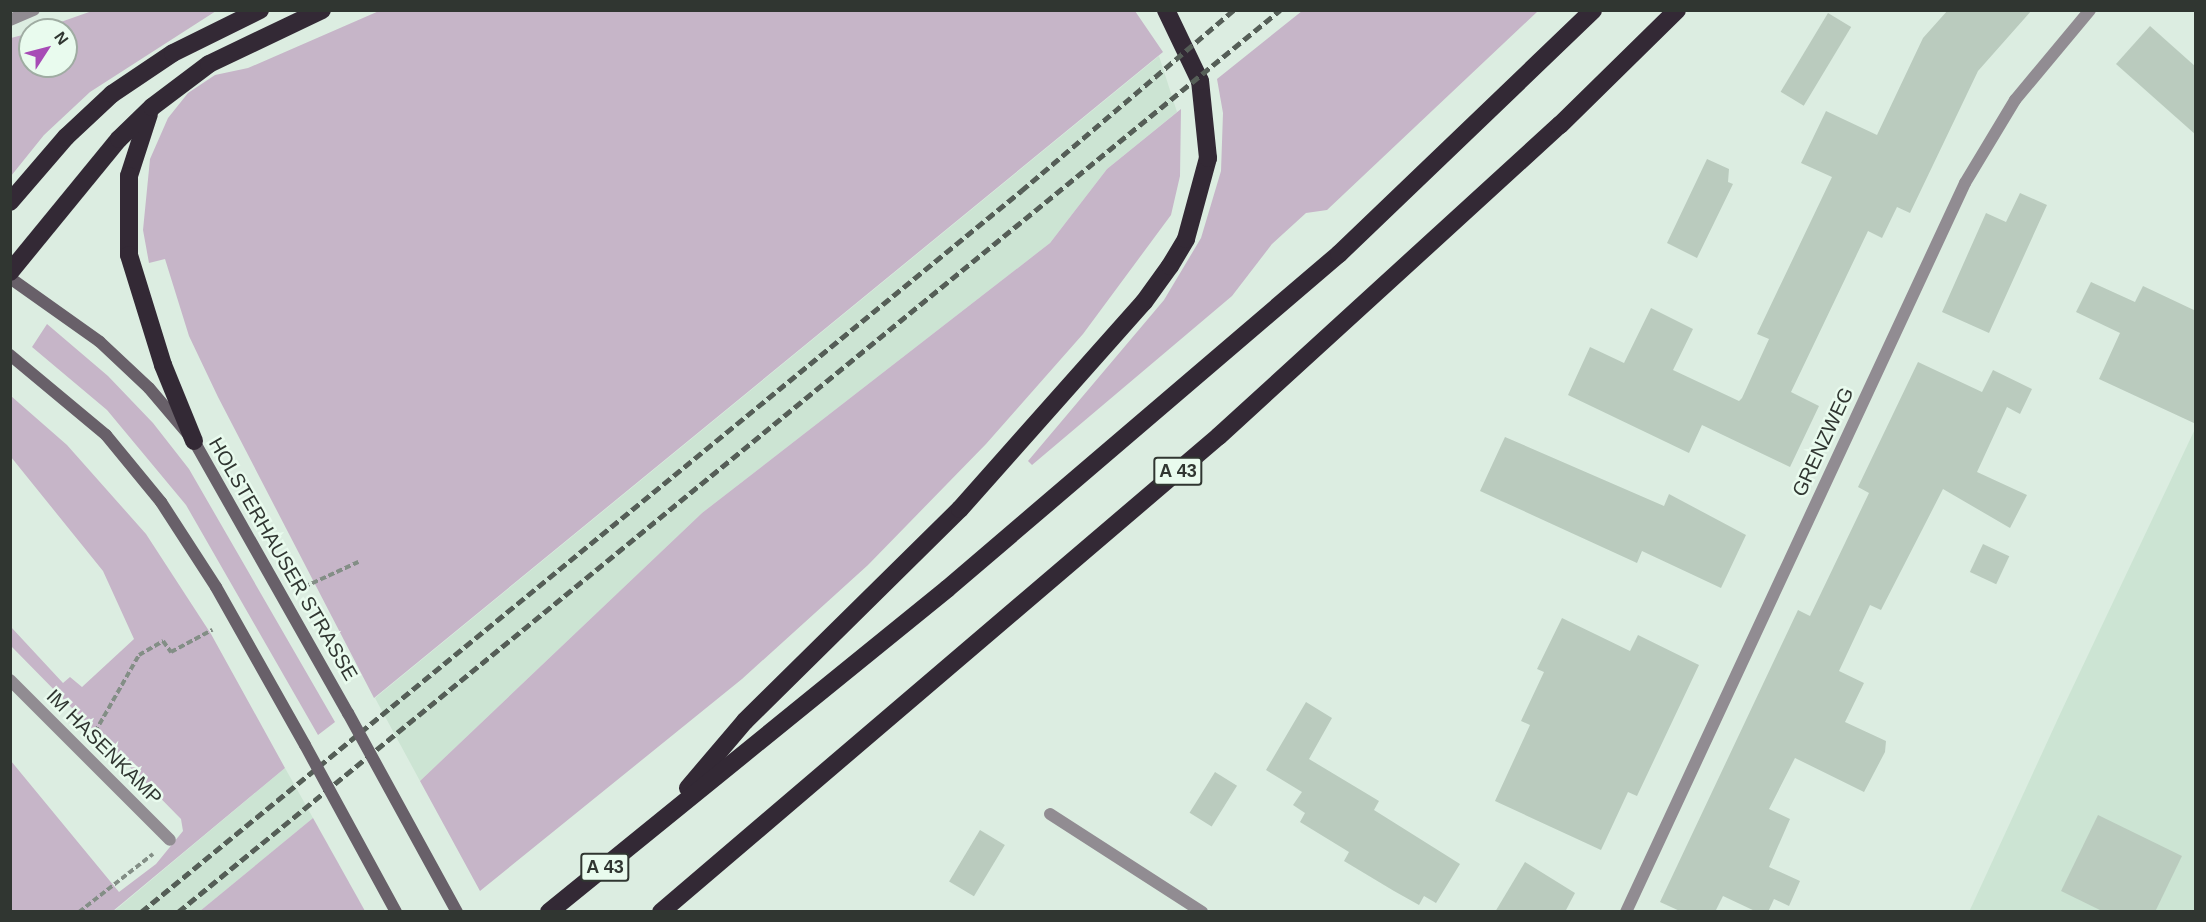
<!DOCTYPE html>
<html>
<head>
<meta charset="utf-8">
<style>
	body { margin:0 }
	#map { position:relative; width:2206px; height:922px; overflow:hidden; background:#dcede1; font-family:Helvetica,sans-serif }
	div>[style] { position:absolute }
	[style*='--x'] { left:calc(var(--x)*1px); top:calc(var(--y)*1px); width:calc(var(--w)*1px); rotate:calc(var(--a)*1deg) }
	.built>* { inset:0; background:#cce4d3 }
	.green>* { inset:0; background:#c6b5c8 }
	.building>* { inset:0; background:#bacbbe; transform-origin:0 0 }
	.path>* { height:4px; margin-top:-2px; transform-origin:0; background:repeating-linear-gradient(90deg,#838e86 0 6px,transparent 0 9px) }
	.service>* { height:12px; margin:-6px; padding:0 6px; transform-origin:6px; border-radius:6px; background:#918c92 }
	.minor>* { height:12px; margin:-6px; padding:0 6px; transform-origin:6px; border-radius:6px; background:#918c92 }
	.secondary>* { height:12px; margin:-6px; padding:0 6px; transform-origin:6px; border-radius:6px; background:#686069 }
	.motorway>* { height:18px; margin:-9px; padding:0 9px; transform-origin:9px; border-radius:9px; background:#332935 }
	.rail>* { height:4.5px; margin-top:-2.25px; transform-origin:0; background:repeating-linear-gradient(90deg,#555e57 0 9px,transparent 0 13.5px) }
	.secondary-bridge>* { height:12px; margin:-6px; padding:0 6px; transform-origin:6px; border-radius:6px; background:#686069 }
	span { translate:-50% -50%; white-space:nowrap; text-align:center; line-height:1.15; -webkit-text-stroke:5px #e9fbee; paint-order:stroke }
	.shield-label span { padding:2px 4px; background:#e9fbee; border:2px solid; border-radius:4px; -webkit-text-stroke-width:0 }
	.shield-label { font-size:18px; color:#303631; font-weight:700 }
	.street-label { font-size:20px; color:#303631 }
	.frame { position:absolute; inset:0; border:12px solid #303631; pointer-events:none }
	.north { position:absolute; left:18px; top:18px; width:60px; height:60px; box-sizing:border-box; background:#e9fbee; border:2px solid #9faca2; border-radius:50%; rotate:54deg; font-size:16px; font-weight:700; line-height:24px; text-align:center; color:#303631 }
	.north::after { content:''; display:block; margin:auto; width:21px; height:27px; background:#a74bb6; clip-path:polygon(50% 0,100% 100%,50% 72%,0 100%) }
</style>
</head>
<body>
<div id="map">
	<div class="built">
		<div style="clip-path:polygon(1159px 56px,1177px 112px,1107px 169px,1050px 243px,702px 513px,420px 781px,375px 698px)"></div>
		<div style="clip-path:polygon(2195px 429px,2195px 911px,1969px 912px,2061px 712px)"></div>
		<div style="clip-path:polygon(285px 768px,313px 818px,200px 911px,113px 912px)"></div>
	</div>
	<div class="green">
		<div style="clip-path:polygon(92px 11px,216px 11px,90px 92px,44px 135px,11px 176px,11px 38px,30px 33px,30px 66px,66px 66px,66px 30px,38px 30px)"></div>
		<div style="clip-path:polygon(379px 11px,1135px 11px,1163px 52px,374px 698px,218px 397px,189px 336px,165px 259px,149px 263px,143px 230px,150px 159px,168px 118px,188px 93px,215px 75px,248px 68px)"></div>
		<div style="clip-path:polygon(1302px 11px,1538px 11px,1327px 210px,1306px 213px,1272px 244px,1232px 296px,1032px 465px,1028px 461px,1164px 300px,1201px 238px,1221px 171px,1223px 113px,1217px 79px)"></div>
		<div style="clip-path:polygon(1181px 109px,1180px 176px,1171px 215px,1083px 334px,986px 444px,868px 565px,742px 679px,480px 891px,420px 781px,702px 513px,1050px 243px,1107px 169px)"></div>
		<div style="clip-path:polygon(47px 324px,108px 376px,153px 423px,189px 469px,335px 722px,318px 735px,186px 505px,107px 410px,32px 347px)"></div>
		<div style="clip-path:polygon(11px 396px,67px 445px,146px 534px,211px 634px,285px 768px,113px 911px,11px 911px,11px 761px,119px 892px,156px 864px,183px 831px,181px 819px,11px 646px,11px 627px,63px 683px,70px 677px,82px 687px,134px 639px,103px 571px,11px 457px)"></div>
		<div style="clip-path:polygon(313px 818px,365px 911px,200px 911px)"></div>
	</div>
	<div class="building">
		<div style="clip-path:polygon(1948px 10px,2032px 10px,1978px 71px,1910px 213px,1897px 207px,1882px 238px,1868px 231px,1791px 392px,1819px 406px,1790px 467px,1702px 425px,1689px 453px,1568px 395px,1590px 347px,1624px 363px,1651px 308px,1693px 329px,1673px 370px,1739px 401px,1742px 398px,1769px 339px,1757px 334px,1832px 177px,1801px 163px,1826px 111px,1877px 135px,1923px 38px)"></div>
		<div style="left:1828px;top:13px;width:27px;height:92px;rotate:31deg"></div>
		<div style="clip-path:polygon(2150px 26px,2196px 67px,2196px 135px,2116px 64px)"></div>
		<div style="clip-path:polygon(1707px 159px,1729px 169px,1728px 182px,1733px 184px,1697px 258px,1667px 243px)"></div>
		<div style="clip-path:polygon(2020px 193px,2047px 205px,1989px 333px,1942px 312px,1986px 213px,2006px 222px)"></div>
		<div style="clip-path:polygon(2091px 282px,2135px 302px,2143px 286px,2196px 311px,2196px 424px,2099px 379px,2120px 333px,2076px 312px)"></div>
		<div style="clip-path:polygon(1918px 362px,1982px 392px,1993px 370px,2032px 389px,2020px 414px,2007px 407px,1977px 472px,2027px 495px,2010px 528px,1943px 489px,1881px 610px,1870px 605px,1839px 671px,1864px 683px,1845px 722px,1886px 741px,1885px 752px,1864px 792px,1795px 758px,1769px 809px,1790px 819px,1769px 867px,1800px 881px,1789px 906px,1774px 899px,1768px 912px,1757px 912px,1723px 896px,1715px 912px,1682px 912px,1660px 902px,1798px 610px,1810px 616px,1869px 493px,1858px 487px)"></div>
		<div style="clip-path:polygon(1505px 437px,1664px 506px,1669px 494px,1746px 535px,1721px 588px,1642px 551px,1637px 563px,1480px 491px)"></div>
		<div style="left:1983px;top:544px;width:29px;height:31px;rotate:25deg"></div>
		<div style="clip-path:polygon(1562px 618px,1630px 651px,1638px 635px,1699px 665px,1637px 796px,1628px 792px,1601px 850px,1495px 801px,1530px 725px,1521px 721px,1544px 672px,1537px 669px)"></div>
		<div style="clip-path:polygon(1306px 702px,1332px 718px,1309px 759px,1379px 801px,1374px 810px,1460px 864px,1436px 903px,1424px 896px,1419px 905px,1394px 891px,1344px 861px,1349px 852px,1300px 822px,1305px 813px,1293px 805px,1302px 792px,1266px 770px)"></div>
		<div style="left:1215px;top:772px;width:26px;height:48px;rotate:32deg"></div>
		<div style="clip-path:polygon(2098px 815px,2182px 856px,2155px 912px,2104px 912px,2061px 891px)"></div>
		<div style="left:980px;top:830px;width:29px;height:60px;rotate:31deg"></div>
		<div style="clip-path:polygon(1525px 862px,1575px 893px,1565px 912px,1495px 912px)"></div>
	</div>
	<div class="path">
		<div style="--x:304;--y:587;--w:60;--a:-24.8"></div>
		<div style="--x:95;--y:732;--w:89;--a:-60.3"></div>
		<div style="--x:139;--y:655;--w:28;--a:-30"></div>
		<div style="--x:163;--y:641;--w:14;--a:54"></div>
		<div style="--x:171;--y:652;--w:47;--a:-28.2"></div>
		<div style="--x:79;--y:912;--w:94;--a:-38.1"></div>
	</div>
	<div class="service">
		<div style="--x:10;--y:20;--w:26;--a:-23"></div>
		<div style="--x:1050;--y:814;--w:181;--a:32.8"></div>
	</div>
	<div class="minor">
		<div style="--x:10;--y:680;--w:226;--a:45"></div>
		<div style="--x:1626;--y:912;--w:804;--a:-65.06"></div>
		<div style="--x:1965;--y:183;--w:97;--a:-58.9"></div>
		<div style="--x:2015;--y:100;--w:117;--a:-50.2"></div>
	</div>
	<div class="secondary">
		<div style="--x:10;--y:278;--w:110;--a:35.4"></div>
		<div style="--x:100;--y:342;--w:67;--a:43.2"></div>
		<div style="--x:149;--y:388;--w:70;--a:49.7"></div>
		<div style="--x:194;--y:441;--w:313;--a:60.5"></div>
		<div style="--x:10;--y:355;--w:125;--a:39.8"></div>
		<div style="--x:106;--y:435;--w:87;--a:50.6"></div>
		<div style="--x:161;--y:502;--w:101;--a:57.1"></div>
		<div style="--x:216;--y:587;--w:181;--a:60.6"></div>
	</div>
	<div class="motorway">
		<div style="--x:149;--y:114;--w:65;--a:107.9"></div>
		<div style="--x:129;--y:176;--w:79;--a:90"></div>
		<div style="--x:129;--y:255;--w:115;--a:72.8"></div>
		<div style="--x:163;--y:365;--w:82;--a:67.8"></div>
		<div style="--x:10;--y:202;--w:86;--a:-49.3"></div>
		<div style="--x:66;--y:137;--w:63;--a:-43.1"></div>
		<div style="--x:112;--y:94;--w:73;--a:-33.9"></div>
		<div style="--x:173;--y:53;--w:97;--a:-26.3"></div>
		<div style="--x:10;--y:272;--w:172;--a:-50.7"></div>
		<div style="--x:119;--y:139;--w:46;--a:-44.1"></div>
		<div style="--x:152;--y:107;--w:71;--a:-37"></div>
		<div style="--x:209;--y:64;--w:125;--a:-25.5"></div>
		<div style="--x:688;--y:788;--w:88;--a:-49.6"></div>
		<div style="--x:745;--y:721;--w:302;--a:-44.6"></div>
		<div style="--x:960;--y:509;--w:277;--a:-48.4"></div>
		<div style="--x:1144;--y:302;--w:44;--a:-54.2"></div>
		<div style="--x:1170;--y:266;--w:31;--a:-59"></div>
		<div style="--x:1186;--y:239;--w:84;--a:-74.8"></div>
		<div style="--x:1208;--y:158;--w:77;--a:-95.9"></div>
		<div style="--x:1200;--y:81;--w:79;--a:-115.6"></div>
		<div style="--x:549;--y:912;--w:513;--a:-39.06"></div>
		<div style="--x:947;--y:589;--w:516;--a:-40.52"></div>
		<div style="--x:1339;--y:254;--w:352;--a:-43.8"></div>
		<div style="--x:661;--y:912;--w:733;--a:-40.47"></div>
		<div style="--x:1219;--y:436;--w:462;--a:-42.4"></div>
		<div style="--x:1560;--y:125;--w:164;--a:-44.5"></div>
	</div>
	<div class="rail">
		<div style="--x:141;--y:912;--w:1138;--a:-39.33"></div>
		<div style="--x:1021;--y:191;--w:280;--a:-40.4"></div>
		<div style="--x:178;--y:912;--w:1424;--a:-39.3"></div>
	</div>
	<div class="secondary-bridge">
		<div style="--x:348;--y:713;--w:227;--a:61.3"></div>
		<div style="--x:305;--y:745;--w:190;--a:61.4"></div>
	</div>
	<div class="shield-label">
		<span style="left:1178px;top:471px">A 43</span>
		<span style="left:605px;top:867px">A 43</span>
	</div>
	<div class="street-label">
		<span style="left:1823px;top:442px;rotate:-65deg">GRENZWEG</span>
		<span style="left:283px;top:559px;rotate:60deg">HOLSTERHAUSER STRASSE</span>
		<span style="left:104px;top:747px;rotate:45deg">IM HASENKAMP</span>
	</div>
	<div class="frame"></div>
	<div class="north">N</div>
</div>
</body>
</html>
